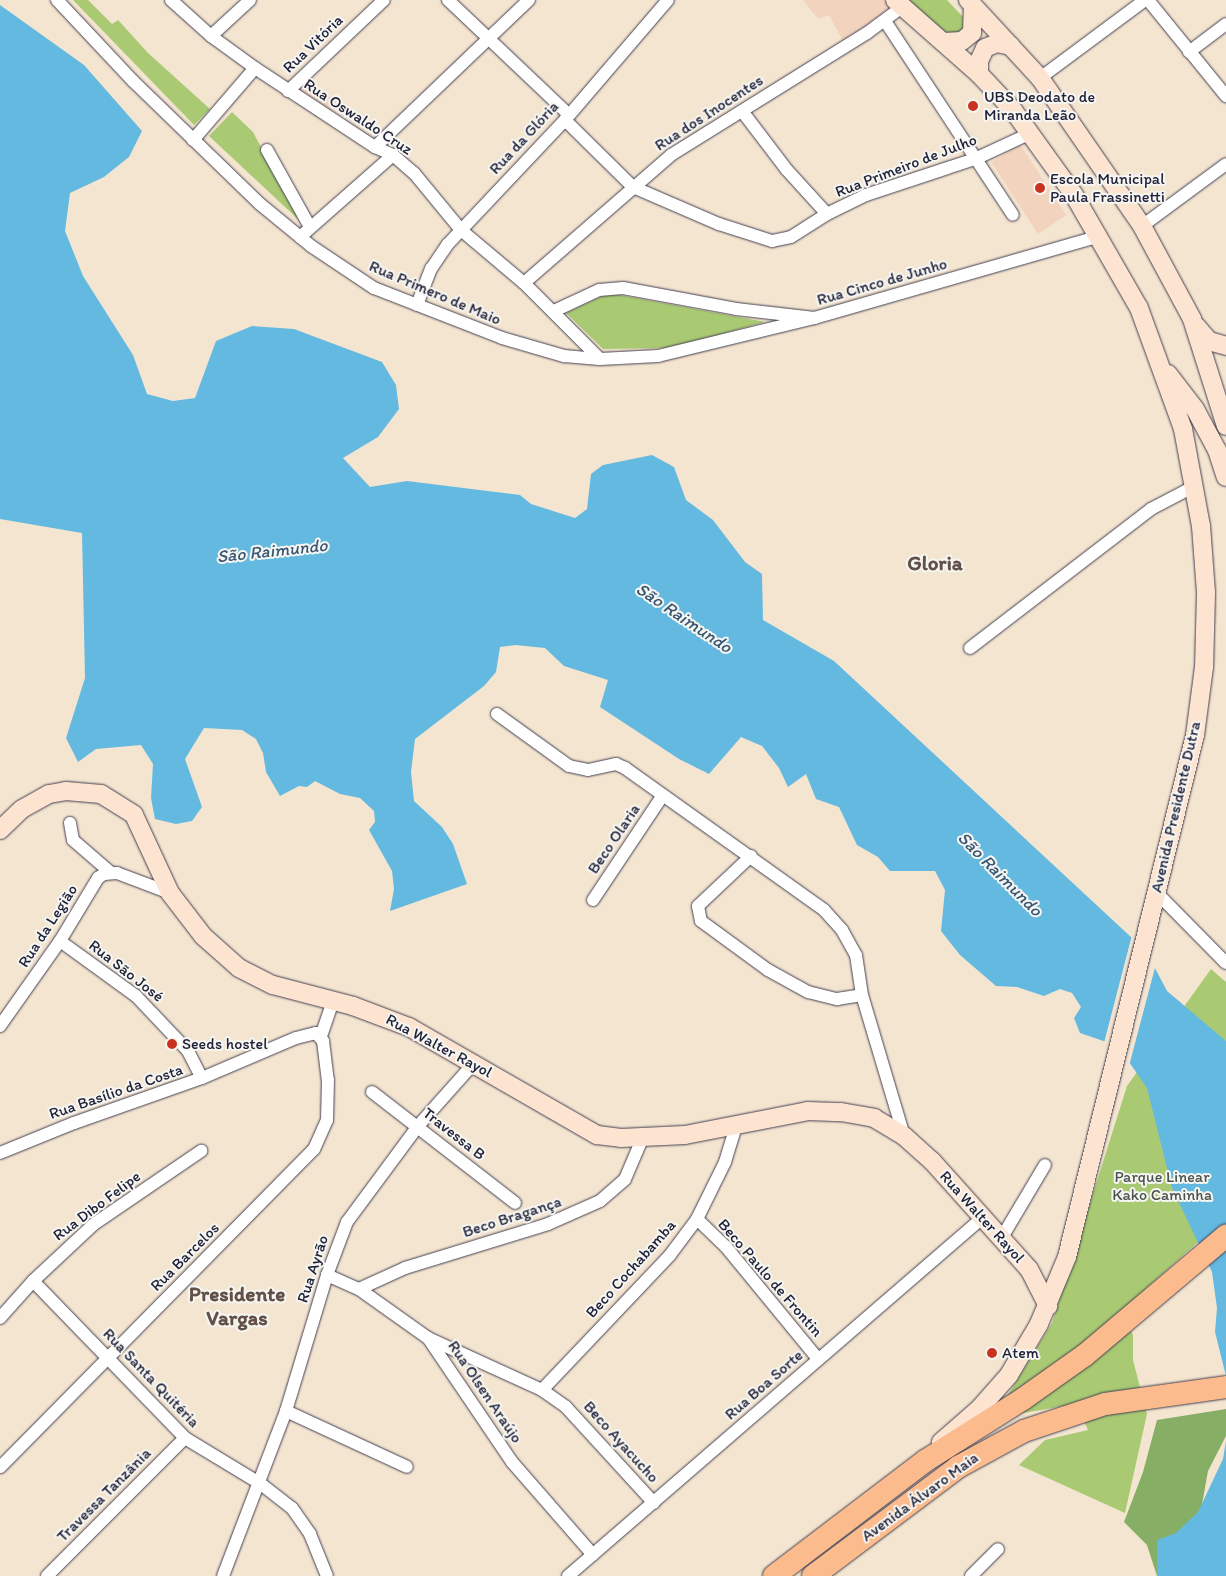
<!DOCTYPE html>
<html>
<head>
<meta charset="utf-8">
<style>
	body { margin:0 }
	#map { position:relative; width:1226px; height:1576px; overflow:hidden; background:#f4e5d0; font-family:Itim,sans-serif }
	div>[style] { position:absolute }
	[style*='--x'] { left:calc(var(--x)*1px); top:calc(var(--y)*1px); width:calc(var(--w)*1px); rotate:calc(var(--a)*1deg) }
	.built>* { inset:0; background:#f2d4be; transform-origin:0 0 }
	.green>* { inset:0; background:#a9ca73 }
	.forest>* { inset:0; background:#86ae65 }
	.water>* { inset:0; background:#64b9e1 }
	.pier>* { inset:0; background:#f4e5d0 }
	.roads { filter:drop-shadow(0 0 1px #423f51) drop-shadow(0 0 1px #423f51) }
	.street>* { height:12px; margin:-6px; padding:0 6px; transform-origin:6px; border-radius:6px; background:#fff }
	.secondary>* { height:18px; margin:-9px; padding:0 9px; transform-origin:9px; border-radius:9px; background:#fde4d1 }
	.highway>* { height:22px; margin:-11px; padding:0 11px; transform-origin:11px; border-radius:11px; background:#fbbb8c }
	.dots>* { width:14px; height:14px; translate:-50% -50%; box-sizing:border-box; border:2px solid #f6f6f2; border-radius:50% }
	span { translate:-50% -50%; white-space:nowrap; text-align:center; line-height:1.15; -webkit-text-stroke:4px #f6f6f2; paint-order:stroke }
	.street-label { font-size:16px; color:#22223b }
	.poi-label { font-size:16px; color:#22223b }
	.left { translate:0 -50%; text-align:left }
	.park-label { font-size:16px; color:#4a544c }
	.water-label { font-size:18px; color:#395775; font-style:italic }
	.district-label { font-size:21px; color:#635149; font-weight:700 }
</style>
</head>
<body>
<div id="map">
	<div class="built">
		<div style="clip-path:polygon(803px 0,884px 0,892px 8px,845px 45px,829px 15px,818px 19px)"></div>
		<div style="left:304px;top:79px;width:40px;height:11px;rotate:34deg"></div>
		<div style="left:1020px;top:144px;width:85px;height:34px;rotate:57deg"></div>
	</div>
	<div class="green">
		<div style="clip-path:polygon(73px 0,88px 0,112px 24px,118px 20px,148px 53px,210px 109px,194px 125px)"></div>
		<div style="clip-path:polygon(900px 0,947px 0,963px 17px,962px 33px,941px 38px)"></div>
		<div style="clip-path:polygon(232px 112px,253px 132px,300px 221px,209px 136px)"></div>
		<div style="clip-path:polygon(609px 293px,765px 322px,671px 348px,603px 349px,566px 313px)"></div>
		<div style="clip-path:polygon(1211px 969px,1226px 982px,1226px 1217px,1122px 1310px,1133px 1335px,1133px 1360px,1147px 1414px,1125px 1513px,1019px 1465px,1045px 1440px,1088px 1430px,1076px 1404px,1011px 1415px,1006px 1398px,1052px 1323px,1127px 1086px)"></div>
	</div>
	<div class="forest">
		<div style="clip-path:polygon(1226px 1409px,1226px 1436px,1208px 1471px,1192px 1560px,1199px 1576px,1157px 1576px,1147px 1545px,1124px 1522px,1143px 1472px,1157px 1420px)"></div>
	</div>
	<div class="water">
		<div style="clip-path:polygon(0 5px,84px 65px,142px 131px,129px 157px,104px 177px,70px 193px,65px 231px,83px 276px,133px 355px,147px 394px,173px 401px,195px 398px,216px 341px,252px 326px,294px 329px,382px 362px,396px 385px,399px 409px,378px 437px,343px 458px,370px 487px,407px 481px,520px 495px,531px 504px,575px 518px,587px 509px,591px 474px,603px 465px,652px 455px,674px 467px,686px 500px,713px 520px,745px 562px,762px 574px,763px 620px,834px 661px,1146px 951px,1167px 991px,1226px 1041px,1226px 1376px,1215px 1332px,1217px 1308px,1212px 1272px,1172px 1188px,1147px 1088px,1118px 1046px,1080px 1033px,1074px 1018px,1081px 1007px,1072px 993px,1060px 989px,1044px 996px,1017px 987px,996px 986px,960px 955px,941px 931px,945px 890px,935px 871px,890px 871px,878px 857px,857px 845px,839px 807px,816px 799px,806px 774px,788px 787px,779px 768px,762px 746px,741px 737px,709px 774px,679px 759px,600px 707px,608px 680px,564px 666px,545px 648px,515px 645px,500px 647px,496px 672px,484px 686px,415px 739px,411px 772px,414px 801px,442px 827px,453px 844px,467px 884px,390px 911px,394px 889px,392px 871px,369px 830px,375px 822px,374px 811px,360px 798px,340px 794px,315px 781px,307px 787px,299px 786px,280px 796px,266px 772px,263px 753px,256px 739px,242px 730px,204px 728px,185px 759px,202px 807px,192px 821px,176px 824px,155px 819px,151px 798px,153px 764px,141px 745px,96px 749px,78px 762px,66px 738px,85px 678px,82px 533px,0 519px)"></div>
		<div style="clip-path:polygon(1226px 1441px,1226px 1576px,1157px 1576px,1157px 1540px,1176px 1533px,1198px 1512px,1223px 1459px)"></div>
	</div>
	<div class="pier">
		<div style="clip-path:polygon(1132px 935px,1148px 949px,1156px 964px,1129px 1066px,1116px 1048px,1104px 1043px)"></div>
	</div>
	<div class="roads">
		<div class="street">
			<div style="--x:57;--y:0;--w:111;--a:46.8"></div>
			<div style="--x:133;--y:81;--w:177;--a:44.1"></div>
			<div style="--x:260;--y:204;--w:66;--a:39.5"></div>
			<div style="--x:311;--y:246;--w:76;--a:33.7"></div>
			<div style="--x:374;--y:288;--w:137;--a:21.3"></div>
			<div style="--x:502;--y:338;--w:65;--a:16.2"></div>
			<div style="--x:564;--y:356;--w:36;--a:5"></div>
			<div style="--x:600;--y:359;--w:58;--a:-3"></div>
			<div style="--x:658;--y:356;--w:161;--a:-13.7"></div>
			<div style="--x:171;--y:0;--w:54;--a:42"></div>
			<div style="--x:211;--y:36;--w:54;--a:36"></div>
			<div style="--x:255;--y:68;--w:144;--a:33.4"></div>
			<div style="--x:375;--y:147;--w:20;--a:24"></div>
			<div style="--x:393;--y:155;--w:28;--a:41"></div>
			<div style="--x:414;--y:173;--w:74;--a:50.5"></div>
			<div style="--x:461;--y:230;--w:82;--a:40.1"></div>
			<div style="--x:524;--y:283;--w:107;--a:45"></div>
			<div style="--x:448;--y:0;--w:166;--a:43.5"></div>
			<div style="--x:1148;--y:0;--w:124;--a:50.9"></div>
			<div style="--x:885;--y:21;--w:232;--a:56.6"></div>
			<div style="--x:211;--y:36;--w:53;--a:-42.7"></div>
			<div style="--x:1189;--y:52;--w:46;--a:-37.1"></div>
			<div style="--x:1040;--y:78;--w:131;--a:-36.6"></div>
			<div style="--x:288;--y:91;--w:132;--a:-43.5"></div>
			<div style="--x:742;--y:111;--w:74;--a:52.7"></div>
			<div style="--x:787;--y:170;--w:59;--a:47.7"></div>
			<div style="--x:565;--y:120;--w:95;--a:44.6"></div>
			<div style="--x:633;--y:187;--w:94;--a:23.3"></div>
			<div style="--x:719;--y:224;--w:56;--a:17.8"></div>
			<div style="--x:772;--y:241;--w:19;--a:-12"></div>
			<div style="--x:791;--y:237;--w:43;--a:-32.6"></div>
			<div style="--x:827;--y:214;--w:43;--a:-26"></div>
			<div style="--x:866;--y:195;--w:115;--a:-18.3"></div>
			<div style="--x:975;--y:159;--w:62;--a:-24.9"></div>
			<div style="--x:193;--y:140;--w:95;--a:-49.3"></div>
			<div style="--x:375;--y:147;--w:213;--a:-43.7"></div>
			<div style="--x:267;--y:150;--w:88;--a:60.8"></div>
			<div style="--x:1142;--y:226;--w:104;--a:-36.4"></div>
			<div style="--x:300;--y:237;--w:124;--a:-41.4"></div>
			<div style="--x:524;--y:283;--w:195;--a:-41"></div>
			<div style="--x:671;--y:155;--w:231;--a:-31.9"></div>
			<div style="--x:867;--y:33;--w:44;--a:-36.6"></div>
			<div style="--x:417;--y:305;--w:39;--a:-69"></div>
			<div style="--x:431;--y:269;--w:30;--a:-56"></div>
			<div style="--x:448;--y:244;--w:170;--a:-46.7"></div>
			<div style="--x:565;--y:120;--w:158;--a:-49.4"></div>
			<div style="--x:554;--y:311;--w:50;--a:-25"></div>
			<div style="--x:599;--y:290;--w:24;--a:-5"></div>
			<div style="--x:623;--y:288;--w:115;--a:10.5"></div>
			<div style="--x:736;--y:309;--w:79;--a:6.6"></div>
			<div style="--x:814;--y:318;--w:298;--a:-16"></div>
			<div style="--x:970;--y:648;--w:228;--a:-37.5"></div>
			<div style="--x:1151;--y:509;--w:50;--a:-27.6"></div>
			<div style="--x:497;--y:714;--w:89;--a:35.8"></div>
			<div style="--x:569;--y:766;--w:19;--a:12"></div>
			<div style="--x:588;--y:770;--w:29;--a:-12"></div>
			<div style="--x:616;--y:764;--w:10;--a:24"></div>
			<div style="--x:625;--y:768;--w:244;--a:35.5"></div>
			<div style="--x:824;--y:910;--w:27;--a:48"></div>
			<div style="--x:842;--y:930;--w:29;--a:61"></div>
			<div style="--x:856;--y:955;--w:40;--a:81.5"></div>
			<div style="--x:862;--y:995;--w:147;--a:73.4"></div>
			<div style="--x:70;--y:823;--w:17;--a:80"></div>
			<div style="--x:73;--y:840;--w:49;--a:40.9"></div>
			<div style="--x:751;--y:856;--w:73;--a:136.7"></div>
			<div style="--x:698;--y:906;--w:15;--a:79"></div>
			<div style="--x:701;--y:921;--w:83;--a:36.2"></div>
			<div style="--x:768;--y:970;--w:46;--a:28.8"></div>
			<div style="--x:808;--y:992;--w:30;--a:14"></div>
			<div style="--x:837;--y:999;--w:25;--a:-9"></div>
			<div style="--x:1155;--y:891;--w:101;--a:45.4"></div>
			<div style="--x:593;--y:900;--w:126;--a:-56.3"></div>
			<div style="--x:60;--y:941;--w:94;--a:35.9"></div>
			<div style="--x:136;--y:996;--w:76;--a:46.6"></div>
			<div style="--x:188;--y:1051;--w:30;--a:63"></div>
			<div style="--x:0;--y:1026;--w:104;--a:-54.8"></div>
			<div style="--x:60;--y:941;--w:74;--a:-58.9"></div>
			<div style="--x:98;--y:878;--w:7;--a:-34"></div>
			<div style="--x:104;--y:874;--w:13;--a:-4"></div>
			<div style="--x:117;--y:873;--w:57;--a:20.7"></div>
			<div style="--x:321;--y:1036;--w:36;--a:-71"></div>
			<div style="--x:372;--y:1092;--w:181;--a:37.8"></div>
			<div style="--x:0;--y:1153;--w:80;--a:-22.1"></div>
			<div style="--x:74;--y:1123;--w:136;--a:-19.4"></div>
			<div style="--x:202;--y:1078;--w:102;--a:-23.1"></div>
			<div style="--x:296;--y:1038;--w:21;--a:-14"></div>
			<div style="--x:316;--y:1033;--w:11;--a:49"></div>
			<div style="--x:323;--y:1041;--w:39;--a:83"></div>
			<div style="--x:328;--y:1080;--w:40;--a:91.4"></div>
			<div style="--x:327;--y:1120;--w:32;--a:114"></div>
			<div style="--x:314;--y:1149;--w:447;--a:134.6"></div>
			<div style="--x:697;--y:1219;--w:40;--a:44"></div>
			<div style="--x:726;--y:1247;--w:145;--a:50.6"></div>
			<div style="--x:1001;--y:1239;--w:86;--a:-59.3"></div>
			<div style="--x:327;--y:1275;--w:35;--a:24"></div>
			<div style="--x:359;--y:1289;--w:85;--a:35.4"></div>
			<div style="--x:428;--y:1338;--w:150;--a:55.9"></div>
			<div style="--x:512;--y:1462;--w:123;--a:48.9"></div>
			<div style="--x:33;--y:1281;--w:219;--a:45.9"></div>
			<div style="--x:185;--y:1438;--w:89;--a:31.2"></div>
			<div style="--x:261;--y:1484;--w:39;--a:38"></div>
			<div style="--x:292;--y:1508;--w:32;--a:55"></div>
			<div style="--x:310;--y:1534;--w:45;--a:68"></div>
			<div style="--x:359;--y:1289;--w:51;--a:-24.5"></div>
			<div style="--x:405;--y:1268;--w:150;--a:-17.1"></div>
			<div style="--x:548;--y:1224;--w:57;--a:-23.9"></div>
			<div style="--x:600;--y:1201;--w:33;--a:-41"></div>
			<div style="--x:625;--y:1179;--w:46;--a:-66.8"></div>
			<div style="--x:0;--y:1318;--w:50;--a:-48.3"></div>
			<div style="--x:33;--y:1281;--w:83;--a:-43.1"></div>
			<div style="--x:94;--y:1224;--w:130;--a:-34.3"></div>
			<div style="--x:428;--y:1338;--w:125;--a:24.5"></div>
			<div style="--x:542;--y:1390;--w:29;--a:35"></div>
			<div style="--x:566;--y:1407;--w:130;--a:47.5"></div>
			<div style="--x:542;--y:1390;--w:186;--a:-46.5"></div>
			<div style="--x:670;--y:1255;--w:45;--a:-53.1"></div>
			<div style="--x:697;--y:1219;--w:64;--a:-63.8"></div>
			<div style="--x:725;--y:1162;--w:39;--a:-73"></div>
			<div style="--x:286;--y:1411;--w:133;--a:24.8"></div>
			<div style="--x:47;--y:1576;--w:195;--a:-45"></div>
			<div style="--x:223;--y:1576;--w:177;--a:-69.1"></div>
			<div style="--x:286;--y:1411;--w:142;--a:-73.2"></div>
			<div style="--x:327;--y:1275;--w:57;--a:-69.3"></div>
			<div style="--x:347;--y:1222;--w:119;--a:-53.5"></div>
			<div style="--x:418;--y:1126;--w:86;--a:-48.3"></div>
			<div style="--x:568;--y:1576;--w:546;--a:-40.84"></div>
			<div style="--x:971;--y:1576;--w:38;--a:-45"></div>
		</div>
		<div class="secondary">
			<div style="--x:895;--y:0;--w:112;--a:41.4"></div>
			<div style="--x:979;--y:74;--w:50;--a:46.6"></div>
			<div style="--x:1013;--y:110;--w:105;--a:54.3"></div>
			<div style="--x:1074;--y:195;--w:130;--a:60.1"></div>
			<div style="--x:1139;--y:308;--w:129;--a:70"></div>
			<div style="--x:1183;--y:429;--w:99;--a:79.5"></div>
			<div style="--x:1201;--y:526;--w:67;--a:85.7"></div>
			<div style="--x:1206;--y:593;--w:74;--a:91.5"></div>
			<div style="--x:1204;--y:667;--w:69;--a:97.5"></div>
			<div style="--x:1195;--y:735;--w:537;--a:103.78"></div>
			<div style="--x:1067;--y:1257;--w:73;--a:112.7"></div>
			<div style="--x:1039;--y:1324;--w:59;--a:120.5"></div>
			<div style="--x:1009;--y:1375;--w:44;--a:131.3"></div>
			<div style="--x:980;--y:1408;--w:52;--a:138.9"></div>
			<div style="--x:968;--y:0;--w:106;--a:47.3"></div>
			<div style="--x:1040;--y:78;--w:180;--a:55.4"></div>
			<div style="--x:1142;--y:226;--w:106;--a:61.7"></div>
			<div style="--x:1192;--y:319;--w:112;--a:72.4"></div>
			<div style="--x:943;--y:42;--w:19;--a:-3"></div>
			<div style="--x:962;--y:41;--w:13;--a:-39"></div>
			<div style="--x:972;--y:33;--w:27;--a:-88"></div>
			<div style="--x:979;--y:74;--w:13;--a:-90"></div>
			<div style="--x:979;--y:61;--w:14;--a:-65"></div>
			<div style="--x:985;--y:48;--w:13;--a:-23"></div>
			<div style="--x:997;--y:43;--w:14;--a:12"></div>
			<div style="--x:1196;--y:326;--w:20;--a:49"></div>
			<div style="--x:1209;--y:341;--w:18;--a:16"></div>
			<div style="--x:1168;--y:374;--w:44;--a:52.4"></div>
			<div style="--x:1195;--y:409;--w:47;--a:61.8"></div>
			<div style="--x:1217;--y:450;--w:28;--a:72"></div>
			<div style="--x:0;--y:830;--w:30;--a:-44"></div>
			<div style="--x:22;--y:809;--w:31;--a:-29"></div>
			<div style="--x:49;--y:794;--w:17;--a:-10"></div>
			<div style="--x:66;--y:791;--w:35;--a:5"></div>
			<div style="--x:101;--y:794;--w:39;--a:32"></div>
			<div style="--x:134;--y:815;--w:86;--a:65.2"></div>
			<div style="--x:170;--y:893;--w:54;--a:52.5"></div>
			<div style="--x:203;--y:936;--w:48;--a:41.6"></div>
			<div style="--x:239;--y:968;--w:38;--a:27"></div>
			<div style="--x:273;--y:985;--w:83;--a:14.7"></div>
			<div style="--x:353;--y:1006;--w:60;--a:20.6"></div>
			<div style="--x:409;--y:1027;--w:217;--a:29.9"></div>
			<div style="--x:597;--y:1135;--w:24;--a:7"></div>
			<div style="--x:621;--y:1138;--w:64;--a:-2.7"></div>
			<div style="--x:685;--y:1135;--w:125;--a:-11"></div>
			<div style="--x:808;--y:1111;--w:33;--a:2"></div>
			<div style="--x:841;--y:1112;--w:34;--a:10"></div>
			<div style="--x:874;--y:1118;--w:35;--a:31"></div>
			<div style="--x:904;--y:1136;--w:38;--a:42"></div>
			<div style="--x:932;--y:1161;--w:145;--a:48.1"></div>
			<div style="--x:1029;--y:1269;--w:42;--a:62.8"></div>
		</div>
		<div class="highway">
			<div style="--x:774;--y:1576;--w:190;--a:-37.3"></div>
			<div style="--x:925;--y:1461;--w:116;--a:-32.3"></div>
			<div style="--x:1023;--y:1399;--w:76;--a:-35.4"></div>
			<div style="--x:1085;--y:1355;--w:185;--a:-40.2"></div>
			<div style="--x:813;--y:1576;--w:181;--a:-36.9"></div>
			<div style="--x:958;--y:1467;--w:75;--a:-28.6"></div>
			<div style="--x:1024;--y:1431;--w:85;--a:-18.4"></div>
			<div style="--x:1105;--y:1404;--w:122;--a:-8"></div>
		</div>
	</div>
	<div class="dots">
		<div style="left:973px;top:106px;background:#c8321e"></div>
		<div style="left:1040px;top:188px;background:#c8321e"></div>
		<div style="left:172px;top:1044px;background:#c8321e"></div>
		<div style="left:992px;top:1353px;background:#c8321e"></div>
	</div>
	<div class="street-label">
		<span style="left:313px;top:44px;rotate:-44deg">Rua Vitória</span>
		<span style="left:709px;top:113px;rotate:-33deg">Rua dos Inocentes</span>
		<span style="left:358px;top:117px;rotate:33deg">Rua Oswaldo Cruz</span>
		<span style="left:524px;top:138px;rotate:-47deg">Rua da Glória</span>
		<span style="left:906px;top:166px;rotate:-21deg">Rua Primeiro de Julho</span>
		<span style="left:882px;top:282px;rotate:-16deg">Rua Cinco de Junho</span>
		<span style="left:435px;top:293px;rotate:23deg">Rua Primero de Maio</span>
		<span style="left:1176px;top:807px;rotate:-77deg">Avenida Presidente Dutra</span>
		<span style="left:614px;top:839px;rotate:-56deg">Beco Olaria</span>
		<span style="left:48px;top:926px;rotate:-57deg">Rua da Legião</span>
		<span style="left:126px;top:971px;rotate:38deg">Rua São José</span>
		<span style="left:439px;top:1046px;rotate:28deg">Rua Walter Rayol</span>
		<span style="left:116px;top:1092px;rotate:-19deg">Rua Basílio da Costa</span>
		<span style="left:454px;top:1134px;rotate:38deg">Travessa B</span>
		<span style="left:97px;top:1206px;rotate:-37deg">Rua Dibo Felipe</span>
		<span style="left:512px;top:1217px;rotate:-18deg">Beco Bragança</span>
		<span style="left:982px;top:1217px;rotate:48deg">Rua Walter Rayol</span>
		<span style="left:185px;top:1257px;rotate:-45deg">Rua Barcelos</span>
		<span style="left:313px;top:1269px;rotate:-72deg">Rua Ayrão</span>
		<span style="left:631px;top:1269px;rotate:-48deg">Beco Cochabamba</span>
		<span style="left:770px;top:1278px;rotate:49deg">Beco Paulo de Frontin</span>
		<span style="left:151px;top:1378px;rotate:46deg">Rua Santa Quitéria</span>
		<span style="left:764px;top:1385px;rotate:-41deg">Rua Boa Sorte</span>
		<span style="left:485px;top:1392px;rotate:56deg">Rua Olsen Araújo</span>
		<span style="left:621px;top:1442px;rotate:48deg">Beco Ayacucho</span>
		<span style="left:104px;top:1495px;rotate:-45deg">Travessa Tanzânia</span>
		<span style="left:920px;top:1497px;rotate:-36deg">Avenida Álvaro Maia</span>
	</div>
	<div class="poi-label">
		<span class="left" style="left:984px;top:106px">UBS Deodato de<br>Miranda Leão</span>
		<span class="left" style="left:1050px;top:188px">Escola Municipal<br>Paula Frassinetti</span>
		<span class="left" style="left:182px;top:1044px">Seeds hostel</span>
		<span class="left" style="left:1002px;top:1353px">Atem</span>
	</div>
	<div class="park-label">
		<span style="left:1162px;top:1186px">Parque Linear<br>Kako Caminha</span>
	</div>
	<div class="water-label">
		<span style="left:272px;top:551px;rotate:-6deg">São Raimundo</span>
		<span style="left:684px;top:618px;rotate:34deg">São Raimundo</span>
		<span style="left:1000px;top:874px;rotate:45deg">São Raimundo</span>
	</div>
	<div class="district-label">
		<span style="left:935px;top:563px">Gloria</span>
		<span style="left:237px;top:1306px">Presidente<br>Vargas</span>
	</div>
</div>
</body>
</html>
